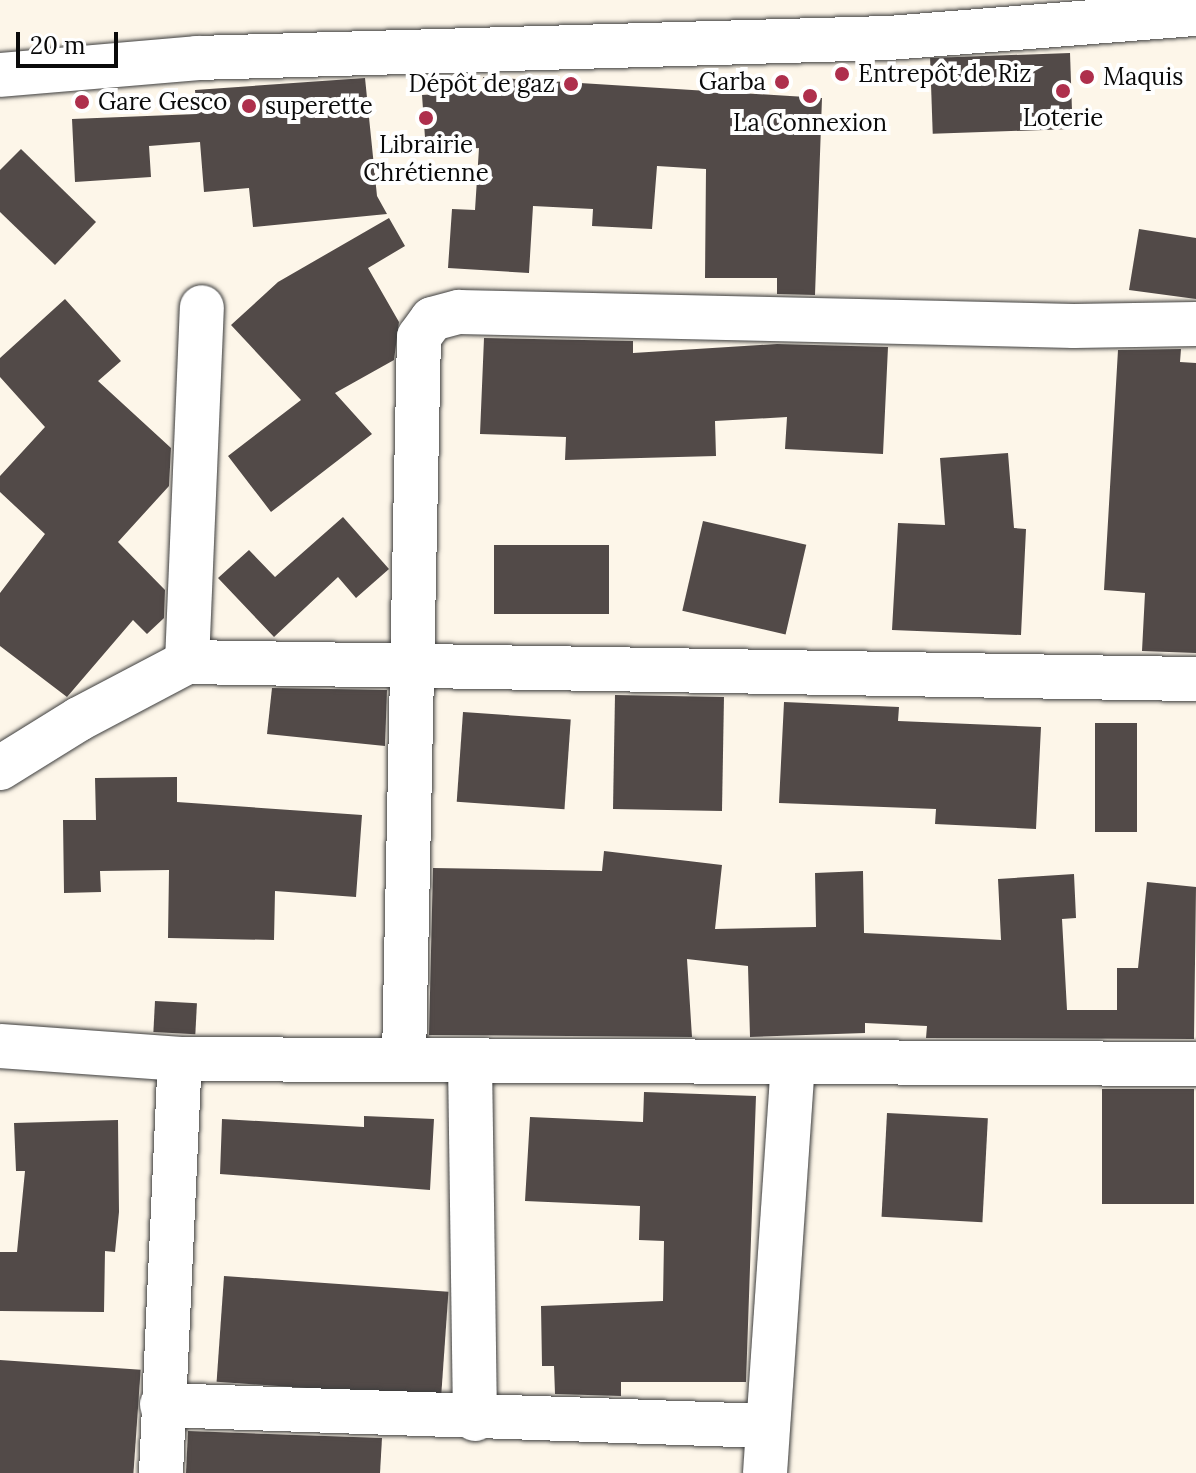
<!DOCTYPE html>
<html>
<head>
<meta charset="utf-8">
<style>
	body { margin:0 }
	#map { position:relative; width:1196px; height:1473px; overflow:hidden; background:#fdf6e9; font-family:Lora,serif }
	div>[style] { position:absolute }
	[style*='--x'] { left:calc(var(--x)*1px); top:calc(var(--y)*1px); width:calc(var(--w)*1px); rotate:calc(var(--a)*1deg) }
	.building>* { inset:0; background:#524a48; transform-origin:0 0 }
	.roads { filter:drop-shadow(0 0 2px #3d3d3d) drop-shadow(0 0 2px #3d3d3d) }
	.minor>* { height:44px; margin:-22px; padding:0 22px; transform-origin:22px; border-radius:22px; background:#fff }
	.dots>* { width:22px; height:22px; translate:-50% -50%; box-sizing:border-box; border:4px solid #fff; border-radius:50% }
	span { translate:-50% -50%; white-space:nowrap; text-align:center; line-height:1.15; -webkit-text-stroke:8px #fff; paint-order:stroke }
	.poi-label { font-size:24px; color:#0a0a0a }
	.left { translate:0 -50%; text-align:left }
	.right { translate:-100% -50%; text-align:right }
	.scale { position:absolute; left:16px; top:32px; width:102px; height:36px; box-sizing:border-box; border:4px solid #0a0a0a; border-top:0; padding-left:10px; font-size:24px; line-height:28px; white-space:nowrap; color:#0a0a0a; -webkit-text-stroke:6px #fff; paint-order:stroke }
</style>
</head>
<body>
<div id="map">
	<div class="building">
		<div style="left:1070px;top:53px;width:76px;height:140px;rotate:88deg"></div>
		<div style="clip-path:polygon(483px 77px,822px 98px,815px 295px,777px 294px,777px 278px,705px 278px,706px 169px,657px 166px,652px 229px,592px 226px,593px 209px,533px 206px,529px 273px,448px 268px,452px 209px,475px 210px,479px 148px,426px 152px,422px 95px,482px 91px)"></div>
		<div style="clip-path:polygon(365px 78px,377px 196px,387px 214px,253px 227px,249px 188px,204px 192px,200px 142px,149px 146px,151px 177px,75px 182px,72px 119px,197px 114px,195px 90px)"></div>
		<div style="clip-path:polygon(21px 149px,96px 222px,55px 265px,0 212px,0 170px)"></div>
		<div style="clip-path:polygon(389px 218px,405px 246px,368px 268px,399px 322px,394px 360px,335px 393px,372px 434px,271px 512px,228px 456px,301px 400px,231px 325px,278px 282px)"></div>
		<div style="clip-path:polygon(1139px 229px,1196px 238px,1196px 299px,1129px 290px)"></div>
		<div style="clip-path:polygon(65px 299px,121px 361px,98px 381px,171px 448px,169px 486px,118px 542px,165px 590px,164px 618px,147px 634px,133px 620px,67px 697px,0 646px,0 593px,45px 534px,0 492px,0 476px,45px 427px,0 377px,0 358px)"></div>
		<div style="clip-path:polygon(484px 338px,633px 341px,633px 353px,777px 344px,888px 347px,883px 454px,785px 449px,787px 417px,715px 421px,716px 456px,565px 460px,566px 437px,480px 434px)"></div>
		<div style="clip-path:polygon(1181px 349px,1180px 362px,1196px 363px,1196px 653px,1142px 651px,1145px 593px,1104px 590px,1118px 350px)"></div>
		<div style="clip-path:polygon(1008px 453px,1014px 528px,1026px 529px,1021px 635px,892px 630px,898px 523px,945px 525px,940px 458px)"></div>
		<div style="clip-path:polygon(343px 517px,389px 569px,356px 598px,338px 577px,274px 637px,218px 578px,249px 550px,275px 577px)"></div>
		<div style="left:703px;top:521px;width:106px;height:92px;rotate:13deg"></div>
		<div style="left:609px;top:545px;width:69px;height:115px;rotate:90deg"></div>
		<div style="clip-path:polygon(272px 688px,387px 690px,385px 746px,267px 734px)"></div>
		<div style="left:615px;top:695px;width:109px;height:114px;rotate:1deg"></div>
		<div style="clip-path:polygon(784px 702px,899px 707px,898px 721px,1041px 727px,1036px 829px,935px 824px,936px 809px,779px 803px)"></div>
		<div style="left:463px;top:712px;width:108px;height:90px;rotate:4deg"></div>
		<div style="left:1095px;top:723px;width:42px;height:109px"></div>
		<div style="clip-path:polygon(177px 777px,177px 802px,362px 815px,356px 897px,275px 891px,274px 940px,168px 938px,169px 870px,100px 871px,101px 892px,64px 893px,63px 820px,96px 820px,95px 778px)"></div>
		<div style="clip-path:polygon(604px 851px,722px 865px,715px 929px,816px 927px,815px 873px,863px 871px,864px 933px,1001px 940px,998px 879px,1074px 874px,1076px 918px,1062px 919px,1067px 1010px,1117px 1010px,1117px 968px,1138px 968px,1147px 882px,1196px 887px,1194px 1039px,926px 1038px,927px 1026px,865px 1023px,865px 1033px,750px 1037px,748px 966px,687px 959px,692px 1037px,429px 1035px,433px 868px,602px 871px)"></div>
		<div style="left:155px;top:1001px;width:42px;height:31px;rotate:3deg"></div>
		<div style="left:1102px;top:1089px;width:92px;height:115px"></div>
		<div style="clip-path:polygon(644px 1092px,756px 1096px,746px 1382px,621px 1382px,621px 1396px,555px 1394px,554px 1366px,542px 1366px,541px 1306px,663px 1301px,664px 1241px,639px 1240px,640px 1206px,525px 1201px,530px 1117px,643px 1122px)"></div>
		<div style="left:887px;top:1113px;width:101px;height:104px;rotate:3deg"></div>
		<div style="clip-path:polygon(364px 1116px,434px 1119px,430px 1190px,220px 1174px,222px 1119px,364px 1127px)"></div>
		<div style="clip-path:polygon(118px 1120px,119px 1212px,115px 1252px,105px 1251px,104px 1312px,0 1311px,0 1252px,17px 1252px,25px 1171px,16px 1171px,14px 1123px)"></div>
		<div style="left:224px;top:1276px;width:225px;height:106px;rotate:4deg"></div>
		<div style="left:0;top:1360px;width:141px;height:113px;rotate:4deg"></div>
		<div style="clip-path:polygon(188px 1431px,382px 1438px,380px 1473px,186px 1473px)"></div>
	</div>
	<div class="roads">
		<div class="minor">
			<div style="--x:0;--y:75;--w:198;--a:-4.9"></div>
			<div style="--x:197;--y:58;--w:692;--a:-1.66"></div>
			<div style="--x:889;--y:38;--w:308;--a:-4.5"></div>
			<div style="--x:187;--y:662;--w:355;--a:-87.6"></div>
			<div style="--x:0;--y:768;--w:93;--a:-31.8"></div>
			<div style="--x:79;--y:719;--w:122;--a:-27.8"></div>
			<div style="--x:187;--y:662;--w:1009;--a:0.97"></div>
			<div style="--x:0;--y:1046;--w:180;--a:4.1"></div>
			<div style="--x:180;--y:1059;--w:1016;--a:0.28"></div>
			<div style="--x:404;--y:1058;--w:721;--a:-88.81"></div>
			<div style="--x:419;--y:337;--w:22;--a:-54"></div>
			<div style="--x:432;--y:319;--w:28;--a:-15"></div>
			<div style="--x:459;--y:312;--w:615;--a:1.3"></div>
			<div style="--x:1074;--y:326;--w:122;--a:-0.9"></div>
			<div style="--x:470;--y:1061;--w:358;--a:89.2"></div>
			<div style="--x:162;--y:1405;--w:605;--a:1.99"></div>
			<div style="--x:161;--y:1473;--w:414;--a:-87.4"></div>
			<div style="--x:765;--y:1473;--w:409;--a:-86.1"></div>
		</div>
	</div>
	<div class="dots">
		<div style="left:842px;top:74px;background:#ae2f4c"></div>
		<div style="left:1087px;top:77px;background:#ae2f4c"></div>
		<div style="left:782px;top:82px;background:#ae2f4c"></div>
		<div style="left:571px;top:84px;background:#ae2f4c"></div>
		<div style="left:1063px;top:91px;background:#ae2f4c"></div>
		<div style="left:810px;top:96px;background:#ae2f4c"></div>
		<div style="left:82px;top:102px;background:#ae2f4c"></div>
		<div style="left:249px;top:106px;background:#ae2f4c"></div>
		<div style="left:426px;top:118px;background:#ae2f4c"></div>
	</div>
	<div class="poi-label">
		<span class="left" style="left:858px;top:74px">Entrepôt de Riz</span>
		<span class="left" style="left:1103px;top:77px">Maquis</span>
		<span class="right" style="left:766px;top:82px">Garba</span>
		<span class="right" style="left:555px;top:84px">Dépôt de gaz</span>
		<span class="left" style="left:98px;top:102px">Gare Gesco</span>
		<span class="left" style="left:265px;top:106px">superette</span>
		<span style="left:1063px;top:118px">Loterie</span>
		<span style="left:810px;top:123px">La Connexion</span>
		<span style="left:426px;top:159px">Librairie<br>Chrétienne</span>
	</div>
	<div class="scale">20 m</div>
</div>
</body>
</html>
